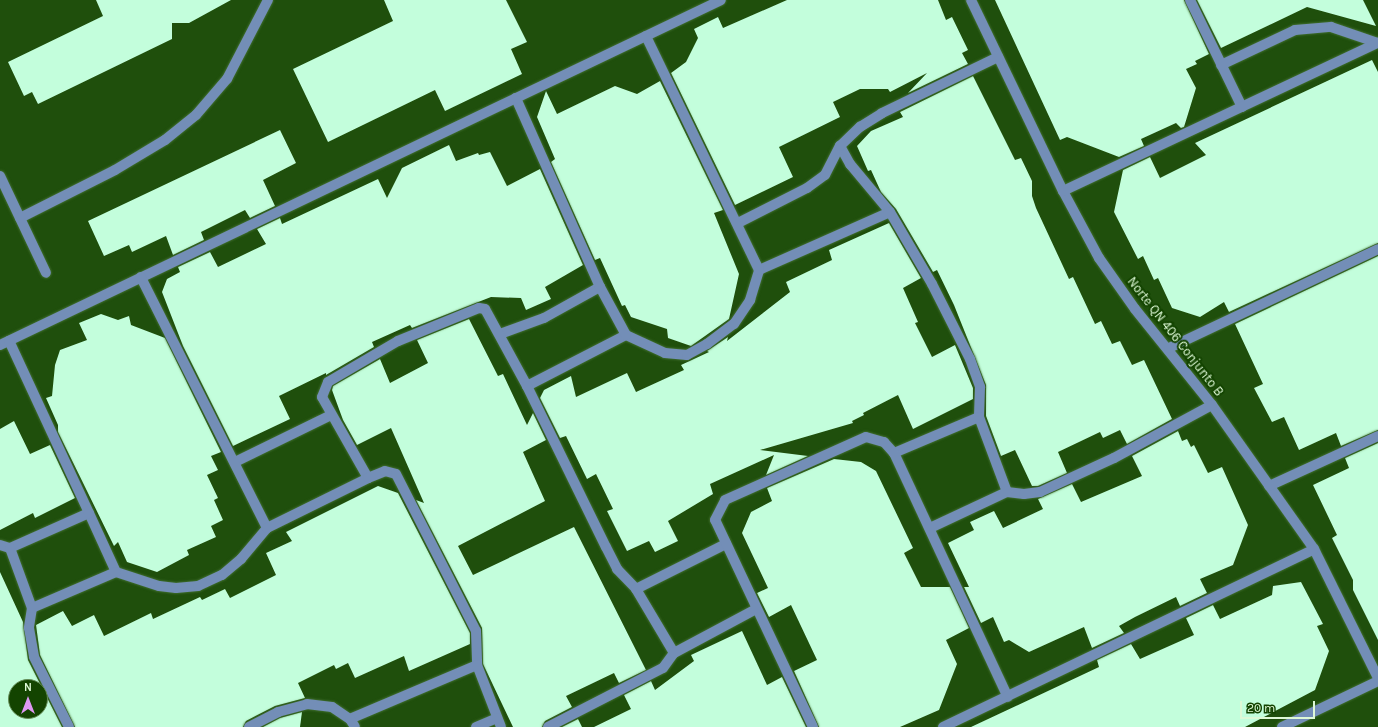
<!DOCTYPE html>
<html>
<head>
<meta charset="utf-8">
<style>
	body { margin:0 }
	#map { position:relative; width:1378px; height:727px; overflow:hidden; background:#1f4f0c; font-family:Karla,sans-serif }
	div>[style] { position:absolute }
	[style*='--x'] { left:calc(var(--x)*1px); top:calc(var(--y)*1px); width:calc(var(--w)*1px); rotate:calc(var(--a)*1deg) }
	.building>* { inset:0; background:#c3fedc }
	.roads { filter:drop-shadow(0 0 1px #416e30) drop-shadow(0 0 1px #416e30) }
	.minor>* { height:10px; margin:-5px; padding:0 5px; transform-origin:5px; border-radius:5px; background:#738eb7 }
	span { translate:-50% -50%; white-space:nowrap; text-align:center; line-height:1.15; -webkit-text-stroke:4px #134400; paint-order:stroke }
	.street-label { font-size:13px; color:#def9d6 }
	.north { position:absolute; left:8px; top:679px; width:40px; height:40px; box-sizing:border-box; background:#134400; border:1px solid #648c56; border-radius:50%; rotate:0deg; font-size:11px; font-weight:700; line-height:16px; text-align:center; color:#def9d6 }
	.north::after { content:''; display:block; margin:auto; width:14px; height:18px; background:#de98f2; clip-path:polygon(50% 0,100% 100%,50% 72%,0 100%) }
	.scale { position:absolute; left:1240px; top:701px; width:75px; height:18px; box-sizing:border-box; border:2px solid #def9d6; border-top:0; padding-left:5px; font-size:12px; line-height:14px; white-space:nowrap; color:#def9d6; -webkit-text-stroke:3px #134400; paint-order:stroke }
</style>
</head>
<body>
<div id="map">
	<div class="building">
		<div style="clip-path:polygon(96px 0,231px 0,189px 23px,172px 23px,172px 39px,38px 104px,32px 92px,24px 96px,8px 62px,103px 16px)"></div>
		<div style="clip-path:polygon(384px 0,506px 0,527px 42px,511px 49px,522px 74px,445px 111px,435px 90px,328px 142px,293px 69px,393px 21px)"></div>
		<div style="clip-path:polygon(787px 0,938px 0,946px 20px,952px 17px,968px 50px,962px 53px,968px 64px,908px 93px,927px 73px,890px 92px,888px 89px,860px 89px,833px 102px,840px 117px,779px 147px,793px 177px,735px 205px,671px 73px,686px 62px,698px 38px,694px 29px,718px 17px,723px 28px)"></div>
		<div style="clip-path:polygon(995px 0,1184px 0,1209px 54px,1195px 61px,1197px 64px,1186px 69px,1196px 88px,1184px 127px,1181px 128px,1176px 123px,1141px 139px,1144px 146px,1119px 157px,1067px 137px,1060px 140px)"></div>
		<div style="clip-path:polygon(1197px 0,1363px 0,1376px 26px,1307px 7px,1221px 48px)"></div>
		<div style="clip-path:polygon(1372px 60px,1378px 72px,1378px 243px,1229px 312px,1224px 302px,1200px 317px,1172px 308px,1158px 278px,1154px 280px,1143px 256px,1138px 259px,1114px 212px,1123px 170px,1150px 157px,1160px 178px,1206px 155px,1195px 143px)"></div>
		<div style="clip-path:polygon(973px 76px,1015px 160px,1021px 158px,1032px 181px,1032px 196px,1036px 208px,1069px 279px,1073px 277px,1095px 324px,1101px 321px,1112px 344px,1120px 341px,1132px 365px,1144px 360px,1172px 419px,1127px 444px,1120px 430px,1103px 438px,1100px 432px,1058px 452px,1067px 473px,1038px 486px,1032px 486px,1015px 450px,1001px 456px,986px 416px,986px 385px,954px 305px,937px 270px,933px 272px,896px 209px,881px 192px,871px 170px,868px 171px,857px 146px,871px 131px,903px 117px,900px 112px)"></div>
		<div style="clip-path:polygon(660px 81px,723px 210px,714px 213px,739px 274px,729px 319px,691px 346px,668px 338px,667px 329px,631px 317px,625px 305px,622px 306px,600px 258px,595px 260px,551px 162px,555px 159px,537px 117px,546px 91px,557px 114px,615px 86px,637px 94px)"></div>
		<div style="clip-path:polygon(280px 130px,296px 163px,263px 180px,275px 206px,250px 218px,245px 210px,201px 232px,204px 240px,173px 255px,166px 236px,132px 252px,129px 245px,104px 256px,88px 221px)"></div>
		<div style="clip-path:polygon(449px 145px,456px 161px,478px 153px,479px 155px,490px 152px,507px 186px,540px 169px,583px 265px,545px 287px,551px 299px,526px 310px,521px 298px,491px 297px,412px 328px,410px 325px,372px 342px,374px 347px,326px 375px,326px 373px,279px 396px,290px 419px,233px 446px,183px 346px,162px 292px,167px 279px,180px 272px,178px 267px,210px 252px,218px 267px,266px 244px,257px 229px,280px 218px,282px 224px,378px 179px,387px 198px,402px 168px)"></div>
		<div style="clip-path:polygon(889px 223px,921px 278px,903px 288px,918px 322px,915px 323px,932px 357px,955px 345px,973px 388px,973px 399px,913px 429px,898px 395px,863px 413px,864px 415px,852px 421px,853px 423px,760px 450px,808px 456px,766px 475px,774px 455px,710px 484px,713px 494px,668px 521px,678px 541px,655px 552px,649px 541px,627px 551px,607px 511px,613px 509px,596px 474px,587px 479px,566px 436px,560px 438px,540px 398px,544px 390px,571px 376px,576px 397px,627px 373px,636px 392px,684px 370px,681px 365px,709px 352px,707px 351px,728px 337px,727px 341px,790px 292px,786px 282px,832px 260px,829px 250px)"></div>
		<div style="clip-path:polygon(1378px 256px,1378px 430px,1341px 446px,1336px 433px,1299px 450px,1284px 417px,1272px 422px,1254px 388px,1263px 384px,1235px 324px)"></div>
		<div style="clip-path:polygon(101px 314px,118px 320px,129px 316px,131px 325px,165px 338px,221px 452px,211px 456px,218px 470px,207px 475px,218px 498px,214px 500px,223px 520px,211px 526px,216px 537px,187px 550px,189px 555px,157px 572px,127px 562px,118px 542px,114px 546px,58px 432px,58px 425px,46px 398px,52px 396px,55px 365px,60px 350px,87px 340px,79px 323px)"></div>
		<div style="clip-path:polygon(469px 319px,498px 376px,503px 374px,527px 425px,533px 413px,546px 440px,523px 452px,545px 501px,458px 546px,473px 575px,574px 527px,646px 670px,619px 683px,614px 673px,566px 696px,572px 707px,545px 721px,542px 727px,513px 727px,483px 664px,482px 628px,416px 500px,424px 503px,391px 428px,357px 445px,343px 420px,332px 390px,333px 386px,380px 359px,390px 383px,428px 363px,417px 340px)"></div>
		<div style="clip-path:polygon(14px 421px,30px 454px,50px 445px,75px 498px,35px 518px,33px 513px,0 530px,0 429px)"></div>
		<div style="clip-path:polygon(1178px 431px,1182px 441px,1187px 439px,1191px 447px,1194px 445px,1208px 473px,1222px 467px,1248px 525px,1233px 565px,1200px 579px,1207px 593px,1180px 606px,1176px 597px,1135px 617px,1119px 626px,1124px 633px,1092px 648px,1084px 627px,1029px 652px,1009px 640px,1004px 642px,993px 617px,981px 623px,964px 587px,969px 587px,948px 543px,974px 530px,970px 522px,994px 511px,1003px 528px,1043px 509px,1038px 499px,1072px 484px,1081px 502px,1142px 476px,1132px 456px)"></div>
		<div style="clip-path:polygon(1378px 443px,1378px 640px,1353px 590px,1353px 580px,1332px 538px,1337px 535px,1313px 485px,1349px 468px,1345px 458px)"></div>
		<div style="clip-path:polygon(834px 459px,861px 462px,876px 471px,913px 548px,904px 553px,921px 587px,950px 587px,969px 628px,946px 640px,957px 664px,939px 710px,900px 727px,819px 727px,794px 671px,817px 660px,791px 605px,769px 617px,757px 593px,768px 588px,742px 533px,751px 512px,772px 501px,767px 488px)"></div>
		<div style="clip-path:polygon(378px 486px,398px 493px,470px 633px,470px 644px,409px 671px,404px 656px,355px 678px,348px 663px,336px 669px,334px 665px,298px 683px,305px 698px,275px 706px,246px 721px,243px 727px,75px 727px,40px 655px,36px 625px,63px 611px,72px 626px,94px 615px,104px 636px,151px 613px,153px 619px,200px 597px,202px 600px,225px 589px,230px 598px,276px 575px,266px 553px,292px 541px,286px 532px)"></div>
		<div style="clip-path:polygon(evenodd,0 572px,23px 622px,28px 660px,62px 727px,0 727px,0 572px,16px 687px,40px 687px,40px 711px,16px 711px,16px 687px)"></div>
		<div style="clip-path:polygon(1301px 582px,1323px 624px,1317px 626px,1329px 651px,1315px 690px,1245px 727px,971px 727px,1099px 667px,1097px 660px,1131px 644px,1140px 659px,1194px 635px,1186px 618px,1213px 605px,1220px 619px,1272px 595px,1273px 586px)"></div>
		<div style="clip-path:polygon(742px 631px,767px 685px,782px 677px,806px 727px,594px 727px,631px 709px,624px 695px,651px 681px,655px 690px,694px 661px,691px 655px)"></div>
		<div style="clip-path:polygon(302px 712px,300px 727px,263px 727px,280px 718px)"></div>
		<div style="clip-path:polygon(578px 719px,582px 727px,562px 727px)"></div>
	</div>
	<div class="roads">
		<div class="minor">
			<div style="--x:971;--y:0;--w:212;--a:64.3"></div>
			<div style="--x:1063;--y:191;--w:76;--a:61.8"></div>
			<div style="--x:1099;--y:258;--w:62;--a:54.8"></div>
			<div style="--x:1135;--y:309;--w:123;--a:51.3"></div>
			<div style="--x:1212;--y:405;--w:176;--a:54.7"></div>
			<div style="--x:1314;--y:549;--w:144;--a:63.6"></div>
			<div style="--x:1190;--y:0;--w:119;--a:64.1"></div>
			<div style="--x:1221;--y:65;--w:82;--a:-25.3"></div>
			<div style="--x:1295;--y:30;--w:36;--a:-5"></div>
			<div style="--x:1331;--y:27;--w:50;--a:18.8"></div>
			<div style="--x:840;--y:146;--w:21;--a:61"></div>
			<div style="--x:850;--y:164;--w:62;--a:50.2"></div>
			<div style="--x:890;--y:212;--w:83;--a:59.7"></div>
			<div style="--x:932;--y:284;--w:84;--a:63.1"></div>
			<div style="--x:970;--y:359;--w:30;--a:70"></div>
			<div style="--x:980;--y:387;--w:30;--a:92"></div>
			<div style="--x:979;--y:417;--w:80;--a:69.5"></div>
			<div style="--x:1007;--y:492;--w:17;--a:7"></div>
			<div style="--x:1024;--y:494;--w:16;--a:-7"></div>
			<div style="--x:1040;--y:492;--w:81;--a:-24.7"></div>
			<div style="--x:1114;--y:458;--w:111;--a:-28.4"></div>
			<div style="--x:0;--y:176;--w:107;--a:64.6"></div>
			<div style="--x:1063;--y:191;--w:348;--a:-25.2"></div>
			<div style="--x:20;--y:218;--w:106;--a:-26.8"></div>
			<div style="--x:115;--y:170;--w:58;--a:-31"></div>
			<div style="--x:165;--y:140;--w:40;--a:-39"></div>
			<div style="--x:196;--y:115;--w:48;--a:-49.3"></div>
			<div style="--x:227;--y:79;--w:89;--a:-62.6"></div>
			<div style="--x:738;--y:223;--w:77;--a:-26.9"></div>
			<div style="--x:807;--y:188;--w:22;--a:-36"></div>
			<div style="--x:825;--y:175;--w:33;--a:-63"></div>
			<div style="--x:840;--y:146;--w:28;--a:-44"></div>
			<div style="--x:860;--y:127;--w:26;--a:-32"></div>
			<div style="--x:882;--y:113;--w:129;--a:-25.8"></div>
			<div style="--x:759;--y:270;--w:143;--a:-23.9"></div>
			<div style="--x:500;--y:334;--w:47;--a:-20"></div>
			<div style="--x:544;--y:318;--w:64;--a:-29"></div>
			<div style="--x:600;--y:287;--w:207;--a:-114"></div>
			<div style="--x:626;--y:335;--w:43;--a:24.8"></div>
			<div style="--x:665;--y:353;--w:22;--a:5"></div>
			<div style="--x:687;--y:355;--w:23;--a:-29"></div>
			<div style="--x:707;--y:344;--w:34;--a:-37"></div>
			<div style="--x:734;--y:324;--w:29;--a:-56"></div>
			<div style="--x:750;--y:300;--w:31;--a:-73"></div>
			<div style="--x:759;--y:270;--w:260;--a:-115.8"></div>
			<div style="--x:0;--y:345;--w:799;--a:-25.57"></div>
			<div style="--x:1169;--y:348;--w:231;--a:-25.3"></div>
			<div style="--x:527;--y:386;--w:111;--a:-27.3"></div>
			<div style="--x:626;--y:335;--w:55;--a:-118.4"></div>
			<div style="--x:894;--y:453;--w:92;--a:-23"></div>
			<div style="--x:235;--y:462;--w:107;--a:-26.1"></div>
			<div style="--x:368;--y:478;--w:93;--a:-119.6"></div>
			<div style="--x:322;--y:397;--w:16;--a:-68"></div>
			<div style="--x:328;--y:382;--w:81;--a:-30.4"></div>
			<div style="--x:398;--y:341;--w:87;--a:-22.2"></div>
			<div style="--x:479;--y:308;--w:6;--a:9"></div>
			<div style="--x:485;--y:309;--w:88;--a:61.4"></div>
			<div style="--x:527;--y:386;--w:179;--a:63.9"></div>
			<div style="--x:606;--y:547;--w:25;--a:63"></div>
			<div style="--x:617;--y:569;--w:28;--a:46"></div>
			<div style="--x:636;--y:589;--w:101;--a:-26.6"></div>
			<div style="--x:1269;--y:486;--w:120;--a:-24.6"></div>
			<div style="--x:89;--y:513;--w:65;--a:65.4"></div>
			<div style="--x:116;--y:572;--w:45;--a:18"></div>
			<div style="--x:159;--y:586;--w:17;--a:7"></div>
			<div style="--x:176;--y:588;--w:22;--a:-5"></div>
			<div style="--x:198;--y:586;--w:26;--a:-25"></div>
			<div style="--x:222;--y:575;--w:25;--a:-40"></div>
			<div style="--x:241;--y:559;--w:40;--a:-50"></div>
			<div style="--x:267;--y:528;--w:281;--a:-116.7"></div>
			<div style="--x:267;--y:528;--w:113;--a:-26.3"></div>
			<div style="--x:368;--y:478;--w:18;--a:-22"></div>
			<div style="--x:385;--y:471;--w:11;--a:15"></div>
			<div style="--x:396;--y:474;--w:176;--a:63"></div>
			<div style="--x:476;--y:631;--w:34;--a:88"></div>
			<div style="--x:477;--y:665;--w:138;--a:157"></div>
			<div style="--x:930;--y:528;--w:85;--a:-25.1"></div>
			<div style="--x:0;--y:545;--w:10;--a:17"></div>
			<div style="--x:10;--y:548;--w:86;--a:-23.9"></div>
			<div style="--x:89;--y:513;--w:190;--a:-114.9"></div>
			<div style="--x:10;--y:548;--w:64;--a:69.9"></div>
			<div style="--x:32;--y:608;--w:20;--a:99"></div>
			<div style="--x:29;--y:628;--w:29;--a:80"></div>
			<div style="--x:34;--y:657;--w:78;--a:63.4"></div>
			<div style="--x:636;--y:589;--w:74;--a:59.3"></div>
			<div style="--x:32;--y:608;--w:91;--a:-23.2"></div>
			<div style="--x:477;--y:665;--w:66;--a:68.8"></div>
			<div style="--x:249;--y:727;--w:33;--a:-27"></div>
			<div style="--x:278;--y:712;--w:30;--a:-15"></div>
			<div style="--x:307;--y:704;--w:25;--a:7"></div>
			<div style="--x:332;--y:707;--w:22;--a:34"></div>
			<div style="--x:350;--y:719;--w:9;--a:58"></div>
			<div style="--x:476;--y:727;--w:23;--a:-23"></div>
			<div style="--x:548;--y:727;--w:129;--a:-27.2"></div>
			<div style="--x:663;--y:668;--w:19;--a:-54"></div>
			<div style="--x:674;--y:653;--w:93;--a:-28.2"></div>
			<div style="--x:813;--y:727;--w:229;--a:-115.3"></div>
			<div style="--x:715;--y:520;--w:22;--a:-63"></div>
			<div style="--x:725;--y:500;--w:154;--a:-24.1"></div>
			<div style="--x:866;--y:437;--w:19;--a:16"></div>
			<div style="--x:884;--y:442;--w:15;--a:48"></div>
			<div style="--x:894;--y:453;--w:269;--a:65"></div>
			<div style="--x:943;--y:727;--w:411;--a:-25.6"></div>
			<div style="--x:1282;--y:727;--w:106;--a:-25.6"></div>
		</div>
	</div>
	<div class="street-label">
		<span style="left:1175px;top:337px;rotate:52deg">Norte QN 406 Conjunto B</span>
	</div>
	<div class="north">N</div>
	<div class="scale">20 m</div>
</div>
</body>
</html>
